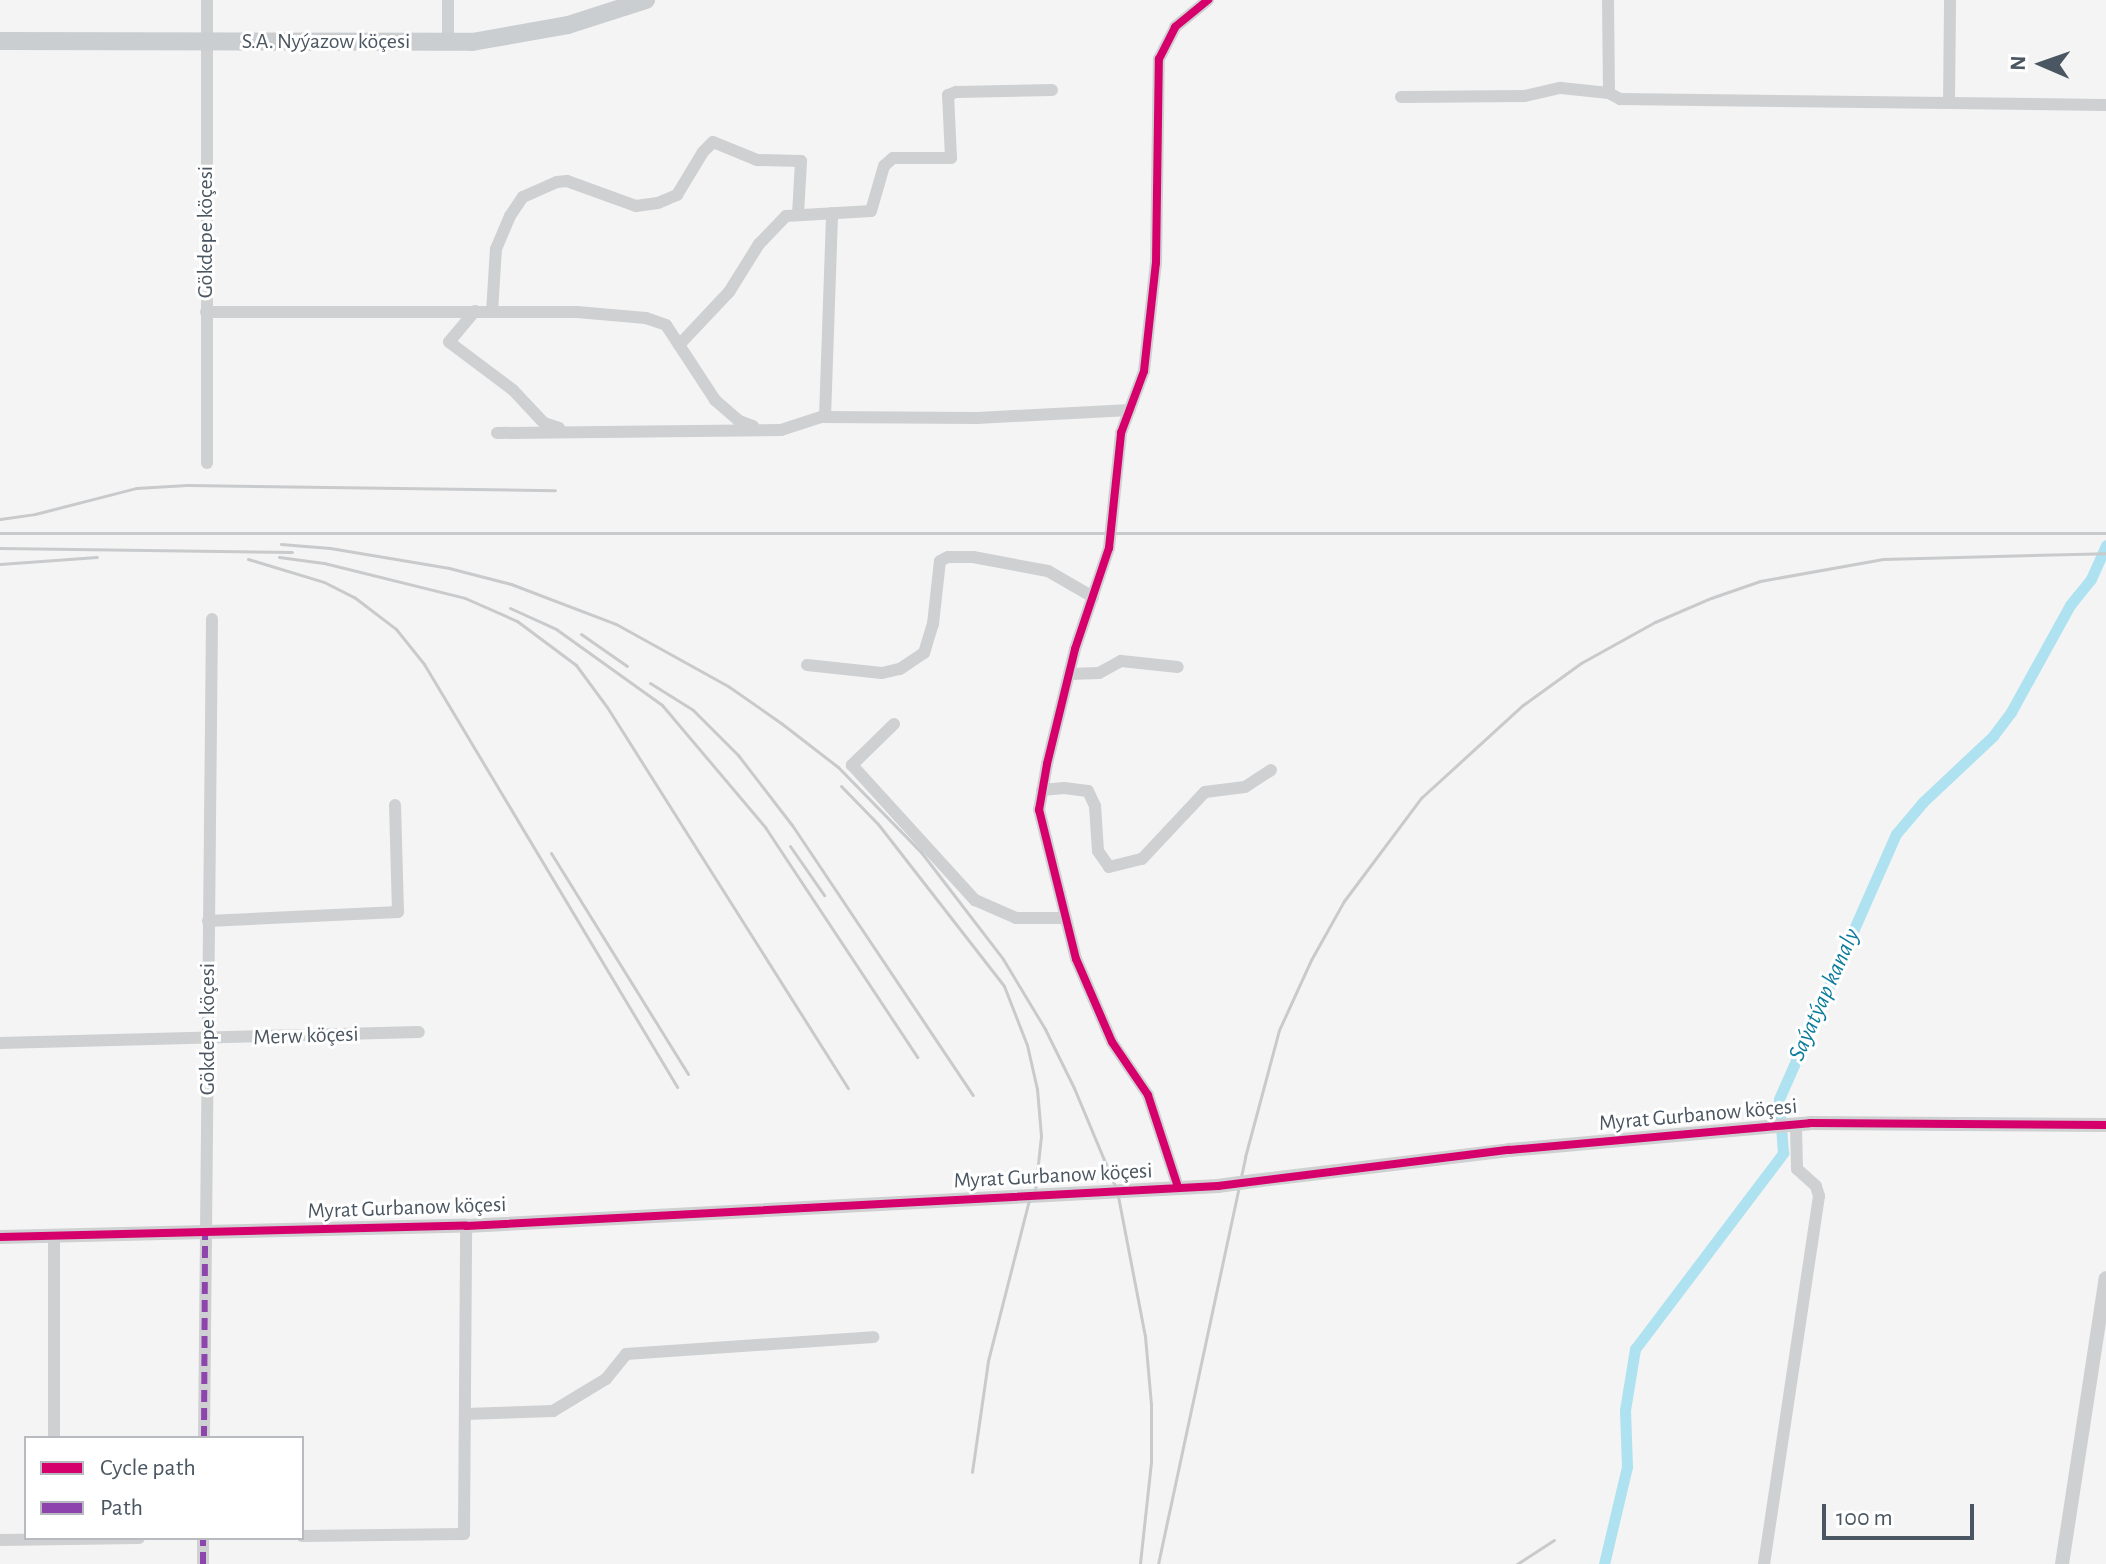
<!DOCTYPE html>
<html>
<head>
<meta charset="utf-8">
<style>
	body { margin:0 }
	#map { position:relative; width:2106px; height:1564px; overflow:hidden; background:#f4f4f4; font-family:"Alegreya Sans",sans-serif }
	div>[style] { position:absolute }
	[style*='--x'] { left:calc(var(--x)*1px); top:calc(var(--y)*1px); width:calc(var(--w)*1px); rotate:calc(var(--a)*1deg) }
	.canal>* { height:11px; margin:-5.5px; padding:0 5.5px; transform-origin:5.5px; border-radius:5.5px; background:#aee2f0 }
	.minor>* { height:12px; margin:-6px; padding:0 6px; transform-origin:6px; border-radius:6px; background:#ced0d2 }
	.tertiary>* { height:14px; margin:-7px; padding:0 7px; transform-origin:7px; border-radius:7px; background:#ced0d2 }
	.primary>* { height:18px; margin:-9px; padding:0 9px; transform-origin:9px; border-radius:9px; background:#caced1 }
	.rail>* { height:3px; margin:-1.5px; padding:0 1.5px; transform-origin:1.5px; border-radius:1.5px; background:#c9cacc }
	.tertiary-bridge>* { height:14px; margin:-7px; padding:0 7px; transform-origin:7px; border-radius:7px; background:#ced0d2 }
	.quiet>* { height:6px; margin-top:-3px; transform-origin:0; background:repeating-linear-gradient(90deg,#8e44ad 0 12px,transparent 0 18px) }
	.cycleway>* { height:8px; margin:-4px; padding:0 4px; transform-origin:4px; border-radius:4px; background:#d6006c }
	span { translate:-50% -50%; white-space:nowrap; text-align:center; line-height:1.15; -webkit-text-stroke:6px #fff; paint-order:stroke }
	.street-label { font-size:22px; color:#4a5661 }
	.water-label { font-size:24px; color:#0c7c9b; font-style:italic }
	.legend { position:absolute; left:24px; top:1436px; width:280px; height:104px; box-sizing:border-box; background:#fff; border:2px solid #b7bbc0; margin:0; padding:10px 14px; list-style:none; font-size:24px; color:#4a5661 }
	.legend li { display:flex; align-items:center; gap:16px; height:40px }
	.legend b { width:40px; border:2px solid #b7bbc0 }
	.north { position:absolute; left:2002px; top:24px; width:80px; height:80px; -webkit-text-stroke:6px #fff; paint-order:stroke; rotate:272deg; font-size:22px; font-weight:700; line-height:32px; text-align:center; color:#4a5661 }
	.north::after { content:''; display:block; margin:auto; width:28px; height:36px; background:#4a5661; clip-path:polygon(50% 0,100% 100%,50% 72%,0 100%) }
	.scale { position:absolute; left:1822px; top:1504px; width:152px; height:36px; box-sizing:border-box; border:4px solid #4a5661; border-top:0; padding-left:10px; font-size:24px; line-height:28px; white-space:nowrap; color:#4a5661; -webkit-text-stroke:6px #fff; paint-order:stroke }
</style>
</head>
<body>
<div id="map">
	<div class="canal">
		<div style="--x:1604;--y:1564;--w:100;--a:-76.7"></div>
		<div style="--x:1627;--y:1467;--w:57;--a:-92"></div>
		<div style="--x:1625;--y:1410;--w:62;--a:-80.7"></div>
		<div style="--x:1635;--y:1349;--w:246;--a:-52.9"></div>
		<div style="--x:1783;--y:1153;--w:54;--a:-94.2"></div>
		<div style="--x:1779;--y:1099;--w:290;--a:-66.2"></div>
		<div style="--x:1896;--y:834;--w:42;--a:-49.8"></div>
		<div style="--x:1923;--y:802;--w:96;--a:-43.3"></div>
		<div style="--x:1993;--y:736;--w:30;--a:-53"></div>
		<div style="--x:2011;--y:712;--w:122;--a:-61.1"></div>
		<div style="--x:2070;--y:605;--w:33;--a:-51"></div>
		<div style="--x:2091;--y:579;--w:37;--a:-66"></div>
	</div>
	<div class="minor">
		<div style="--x:207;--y:0;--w:463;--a:90"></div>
		<div style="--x:448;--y:0;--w:42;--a:90"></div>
		<div style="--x:1608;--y:0;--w:93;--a:89.4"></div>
		<div style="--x:1401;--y:97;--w:124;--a:-0.5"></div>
		<div style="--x:1525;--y:96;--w:37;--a:-13"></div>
		<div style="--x:1561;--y:88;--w:48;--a:5.9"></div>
		<div style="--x:1609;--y:93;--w:13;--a:29"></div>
		<div style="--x:1620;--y:99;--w:486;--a:0.7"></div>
		<div style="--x:1949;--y:103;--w:103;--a:-89.4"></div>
		<div style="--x:475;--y:311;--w:40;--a:130"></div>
		<div style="--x:449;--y:342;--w:80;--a:36.9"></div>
		<div style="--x:513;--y:390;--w:45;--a:46.8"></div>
		<div style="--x:544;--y:423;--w:16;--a:18"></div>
		<div style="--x:206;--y:312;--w:371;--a:0"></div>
		<div style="--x:577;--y:312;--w:69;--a:5"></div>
		<div style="--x:646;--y:318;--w:21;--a:19"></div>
		<div style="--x:666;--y:325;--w:90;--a:56.8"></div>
		<div style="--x:715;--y:400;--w:32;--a:41"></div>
		<div style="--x:739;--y:421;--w:15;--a:20"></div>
		<div style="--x:492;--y:312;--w:63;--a:-86.4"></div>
		<div style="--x:496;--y:249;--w:36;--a:-67"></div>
		<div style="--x:510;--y:216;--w:23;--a:-56"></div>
		<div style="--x:523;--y:197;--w:37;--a:-24"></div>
		<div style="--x:557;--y:182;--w:10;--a:-6"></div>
		<div style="--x:567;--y:181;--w:73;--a:19.9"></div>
		<div style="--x:636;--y:206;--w:22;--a:-8"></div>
		<div style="--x:658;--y:203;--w:21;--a:-23"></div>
		<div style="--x:677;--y:195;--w:50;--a:-58.8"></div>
		<div style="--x:703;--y:152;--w:14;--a:-45"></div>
		<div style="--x:713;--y:142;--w:48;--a:22.2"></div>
		<div style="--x:757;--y:160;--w:44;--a:1.3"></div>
		<div style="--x:801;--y:161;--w:53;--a:93.2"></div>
		<div style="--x:679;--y:345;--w:73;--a:-46.7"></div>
		<div style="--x:729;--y:292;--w:57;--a:-58"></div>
		<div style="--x:759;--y:244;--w:39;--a:-46"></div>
		<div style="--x:786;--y:216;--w:85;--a:-3.4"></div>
		<div style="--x:871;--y:211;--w:47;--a:-73.9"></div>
		<div style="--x:884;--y:166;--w:12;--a:-42"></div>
		<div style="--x:893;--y:158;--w:58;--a:0"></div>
		<div style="--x:951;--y:158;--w:63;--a:-92.7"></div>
		<div style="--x:948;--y:95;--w:9;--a:-21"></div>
		<div style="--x:956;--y:92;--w:96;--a:-1.2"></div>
		<div style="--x:825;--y:417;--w:204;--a:-88"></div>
		<div style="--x:497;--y:433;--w:284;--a:-0.6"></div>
		<div style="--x:781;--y:430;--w:42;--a:-18"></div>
		<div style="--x:821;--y:417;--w:156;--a:0.4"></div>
		<div style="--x:977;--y:418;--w:153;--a:-3"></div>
		<div style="--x:807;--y:665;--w:75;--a:6.1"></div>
		<div style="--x:882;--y:673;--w:18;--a:-13"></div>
		<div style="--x:900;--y:669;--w:29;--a:-34"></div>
		<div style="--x:924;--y:653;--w:30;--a:-73"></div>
		<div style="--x:933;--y:624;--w:63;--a:-83.7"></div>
		<div style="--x:940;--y:561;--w:9;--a:-27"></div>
		<div style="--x:948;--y:557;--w:25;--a:0"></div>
		<div style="--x:973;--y:557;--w:76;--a:10.6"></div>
		<div style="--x:1048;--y:571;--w:52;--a:30"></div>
		<div style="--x:1069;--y:674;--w:30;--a:-2"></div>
		<div style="--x:1099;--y:673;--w:25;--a:-29"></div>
		<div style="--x:1121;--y:661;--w:57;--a:6"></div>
		<div style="--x:894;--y:724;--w:59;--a:135.7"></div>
		<div style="--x:852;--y:765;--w:183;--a:47.7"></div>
		<div style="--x:975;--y:900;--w:45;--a:23.7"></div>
		<div style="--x:1016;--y:918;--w:49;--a:0"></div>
		<div style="--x:1042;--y:790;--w:22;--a:-5"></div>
		<div style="--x:1064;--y:788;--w:24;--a:7"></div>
		<div style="--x:1088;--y:791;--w:17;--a:65"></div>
		<div style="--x:1095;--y:806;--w:45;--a:86.2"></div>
		<div style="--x:1098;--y:851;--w:19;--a:55"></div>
		<div style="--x:1109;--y:867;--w:34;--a:-14"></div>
		<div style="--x:1142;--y:859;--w:92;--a:-46.8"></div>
		<div style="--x:1205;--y:792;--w:40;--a:-7.1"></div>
		<div style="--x:1245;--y:787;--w:31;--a:-33"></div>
		<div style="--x:208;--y:921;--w:190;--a:-2.7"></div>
		<div style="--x:398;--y:912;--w:107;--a:-91.6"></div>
		<div style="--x:0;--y:1043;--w:419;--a:-1.5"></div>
		<div style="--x:1178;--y:1187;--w:97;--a:-108.1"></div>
		<div style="--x:1148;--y:1095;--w:64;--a:-124.2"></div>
		<div style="--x:1112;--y:1042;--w:90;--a:-113.4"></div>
		<div style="--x:1076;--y:959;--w:154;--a:-103.9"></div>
		<div style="--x:1039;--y:810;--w:47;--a:-80.1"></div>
		<div style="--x:1047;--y:764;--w:118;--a:-76.3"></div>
		<div style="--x:1075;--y:649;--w:107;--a:-71.4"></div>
		<div style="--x:1109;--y:548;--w:116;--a:-84"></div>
		<div style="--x:1121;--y:433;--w:66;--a:-69.6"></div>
		<div style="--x:1144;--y:371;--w:109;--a:-83.7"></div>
		<div style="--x:1156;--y:263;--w:204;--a:-89.2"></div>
		<div style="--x:1159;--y:59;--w:36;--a:-63"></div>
		<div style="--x:1175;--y:27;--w:43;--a:-39.3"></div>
		<div style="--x:54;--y:1235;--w:203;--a:90"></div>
		<div style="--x:465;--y:1414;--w:88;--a:-2"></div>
		<div style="--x:553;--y:1411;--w:62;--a:-31.1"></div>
		<div style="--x:606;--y:1379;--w:32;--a:-51"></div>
		<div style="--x:626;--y:1354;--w:248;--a:-3.9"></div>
		<div style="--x:204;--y:1438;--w:819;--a:-89.44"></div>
		<div style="--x:302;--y:1536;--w:162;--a:-0.7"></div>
		<div style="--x:464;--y:1534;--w:308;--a:-89.6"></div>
		<div style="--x:0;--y:1540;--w:139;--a:-0.8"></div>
		<div style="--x:203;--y:1564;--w:26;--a:-90"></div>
		<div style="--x:1764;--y:1564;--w:372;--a:-81.5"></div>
		<div style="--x:1819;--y:1196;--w:10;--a:-107"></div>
		<div style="--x:1816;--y:1186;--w:25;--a:-138"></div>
		<div style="--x:1797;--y:1169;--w:44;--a:-91.3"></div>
	</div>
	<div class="tertiary">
		<div style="--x:1254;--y:1181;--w:257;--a:-6.9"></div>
		<div style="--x:1509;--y:1150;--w:302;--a:-5.1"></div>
		<div style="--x:1810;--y:1123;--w:296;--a:0.4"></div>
		<div style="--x:0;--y:1237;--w:466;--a:-1.4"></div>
		<div style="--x:466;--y:1226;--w:753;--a:-3.04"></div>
		<div style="--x:2062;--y:1564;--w:289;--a:-81.3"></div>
	</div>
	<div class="primary">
		<div style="--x:0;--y:41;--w:472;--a:0.1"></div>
		<div style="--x:472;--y:42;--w:97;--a:-10"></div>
		<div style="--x:568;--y:25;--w:82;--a:-17.8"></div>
	</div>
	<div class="rail">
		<div style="--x:0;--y:519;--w:35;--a:-8"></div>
		<div style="--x:35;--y:514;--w:104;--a:-14.4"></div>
		<div style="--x:136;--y:488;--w:51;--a:-3.4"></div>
		<div style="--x:187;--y:485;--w:368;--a:0.8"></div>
		<div style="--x:0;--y:533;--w:2106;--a:0"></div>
		<div style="--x:281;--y:544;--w:49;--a:4.7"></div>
		<div style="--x:330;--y:548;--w:121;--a:9.5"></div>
		<div style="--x:449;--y:568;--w:64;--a:14.5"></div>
		<div style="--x:511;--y:584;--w:112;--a:20.9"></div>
		<div style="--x:616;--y:624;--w:128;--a:29"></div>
		<div style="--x:728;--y:686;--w:65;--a:34.9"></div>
		<div style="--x:781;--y:723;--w:72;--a:37.7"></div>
		<div style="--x:838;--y:767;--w:119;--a:45.7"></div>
		<div style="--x:921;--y:852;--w:135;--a:52.5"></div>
		<div style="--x:1003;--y:959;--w:82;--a:59"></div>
		<div style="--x:1045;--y:1029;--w:66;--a:63.8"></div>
		<div style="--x:1074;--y:1088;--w:112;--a:67.3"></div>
		<div style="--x:1117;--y:1191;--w:148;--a:79.1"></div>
		<div style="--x:1145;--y:1336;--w:68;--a:85"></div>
		<div style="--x:1151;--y:1404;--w:58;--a:90"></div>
		<div style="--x:1151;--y:1462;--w:103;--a:96.2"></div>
		<div style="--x:0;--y:548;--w:292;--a:0.8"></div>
		<div style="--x:279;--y:557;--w:45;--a:7.6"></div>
		<div style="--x:324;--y:563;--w:145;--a:13.9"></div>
		<div style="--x:465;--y:598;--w:57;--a:23.9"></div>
		<div style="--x:517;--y:621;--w:74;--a:36.7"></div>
		<div style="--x:576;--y:665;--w:52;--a:53.6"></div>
		<div style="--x:607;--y:707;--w:451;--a:57.7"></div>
		<div style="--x:248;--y:559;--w:79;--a:16.8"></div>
		<div style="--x:324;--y:582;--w:34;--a:27"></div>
		<div style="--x:354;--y:597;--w:53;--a:37.3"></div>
		<div style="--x:396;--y:629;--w:45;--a:51.3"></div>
		<div style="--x:424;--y:664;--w:493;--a:59.1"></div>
		<div style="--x:0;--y:564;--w:97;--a:-4.1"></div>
		<div style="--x:510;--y:608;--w:51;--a:24.5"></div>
		<div style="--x:556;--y:629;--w:130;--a:35.6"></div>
		<div style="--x:662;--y:705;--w:160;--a:49.8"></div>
		<div style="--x:765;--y:827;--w:276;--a:56.5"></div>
		<div style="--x:581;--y:634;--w:56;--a:34.8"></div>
		<div style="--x:650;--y:683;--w:51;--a:32.1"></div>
		<div style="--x:693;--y:710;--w:64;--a:45"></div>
		<div style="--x:738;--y:755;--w:88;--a:52.4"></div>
		<div style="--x:792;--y:825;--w:325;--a:56.2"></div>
		<div style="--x:841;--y:786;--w:53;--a:45.8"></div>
		<div style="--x:878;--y:824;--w:205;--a:52.1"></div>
		<div style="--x:1004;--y:986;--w:63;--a:68.7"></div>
		<div style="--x:1027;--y:1045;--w:45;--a:77.2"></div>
		<div style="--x:1037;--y:1089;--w:47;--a:85.1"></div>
		<div style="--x:1041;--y:1136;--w:55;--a:96.2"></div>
		<div style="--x:1035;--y:1191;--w:7;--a:135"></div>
		<div style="--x:1030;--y:1196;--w:170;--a:104.3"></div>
		<div style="--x:988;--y:1361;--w:112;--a:98.2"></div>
		<div style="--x:790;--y:846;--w:60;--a:55.2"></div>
		<div style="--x:551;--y:853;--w:260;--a:58.2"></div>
		<div style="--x:1158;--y:1564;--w:416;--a:-77.9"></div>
		<div style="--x:1245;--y:1157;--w:131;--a:-75"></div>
		<div style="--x:1279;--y:1030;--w:77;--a:-65.4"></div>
		<div style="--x:1311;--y:960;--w:68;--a:-60.8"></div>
		<div style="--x:1344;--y:901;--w:129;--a:-53.2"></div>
		<div style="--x:1421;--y:798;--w:138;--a:-42.4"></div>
		<div style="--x:1523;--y:705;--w:72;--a:-35.9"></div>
		<div style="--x:1581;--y:663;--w:85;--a:-29"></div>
		<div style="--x:1655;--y:622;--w:61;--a:-23.2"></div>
		<div style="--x:1711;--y:598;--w:52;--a:-19.1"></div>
		<div style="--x:1760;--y:581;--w:125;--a:-10.1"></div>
		<div style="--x:1883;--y:559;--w:223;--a:-1.5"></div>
		<div style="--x:1517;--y:1564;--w:44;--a:-33"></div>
	</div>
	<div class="tertiary-bridge">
		<div style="--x:1218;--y:1186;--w:36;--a:-8"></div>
	</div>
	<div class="quiet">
		<div style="--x:204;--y:1438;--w:207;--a:-89.7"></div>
		<div style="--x:203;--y:1564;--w:26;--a:-90"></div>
	</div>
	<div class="cycleway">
		<div style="--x:1178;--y:1187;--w:97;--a:-108.1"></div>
		<div style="--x:1148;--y:1095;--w:64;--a:-124.2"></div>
		<div style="--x:1112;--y:1042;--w:90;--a:-113.4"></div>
		<div style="--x:1076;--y:959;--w:154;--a:-103.9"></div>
		<div style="--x:1039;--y:810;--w:47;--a:-80.1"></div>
		<div style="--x:1047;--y:764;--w:118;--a:-76.3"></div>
		<div style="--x:1075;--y:649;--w:107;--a:-71.4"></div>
		<div style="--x:1109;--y:548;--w:116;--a:-84"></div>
		<div style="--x:1121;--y:433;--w:66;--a:-69.6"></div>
		<div style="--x:1144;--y:371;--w:109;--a:-83.7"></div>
		<div style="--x:1156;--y:263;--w:204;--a:-89.2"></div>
		<div style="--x:1159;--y:59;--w:36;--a:-63"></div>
		<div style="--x:1175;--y:27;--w:43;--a:-39.3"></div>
		<div style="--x:0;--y:1237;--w:466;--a:-1.4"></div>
		<div style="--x:466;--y:1226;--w:753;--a:-3.04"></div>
		<div style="--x:1218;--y:1186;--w:293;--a:-7.1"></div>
		<div style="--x:1509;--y:1150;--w:302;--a:-5.1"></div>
		<div style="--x:1810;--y:1123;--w:296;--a:0.4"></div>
	</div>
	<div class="street-label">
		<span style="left:326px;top:42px">S.A. Nyýazow köçesi</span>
		<span style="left:206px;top:232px;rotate:-90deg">Gökdepe köçesi</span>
		<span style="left:208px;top:1029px;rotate:-90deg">Gökdepe köçesi</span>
		<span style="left:306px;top:1036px;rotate:-2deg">Merw köçesi</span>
		<span style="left:1698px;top:1115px;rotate:-5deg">Myrat Gurbanow köçesi</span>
		<span style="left:1053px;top:1176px;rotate:-3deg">Myrat Gurbanow köçesi</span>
		<span style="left:407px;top:1208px;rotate:-2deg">Myrat Gurbanow köçesi</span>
	</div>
	<div class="water-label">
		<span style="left:1825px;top:995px;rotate:-66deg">Saýatýap kanaly</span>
	</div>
	<ul class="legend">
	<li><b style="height:10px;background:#d6006c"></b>Cycle path</li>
	<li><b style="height:10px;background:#8e44ad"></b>Path</li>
	</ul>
	<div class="north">N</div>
	<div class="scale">100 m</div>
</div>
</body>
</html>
